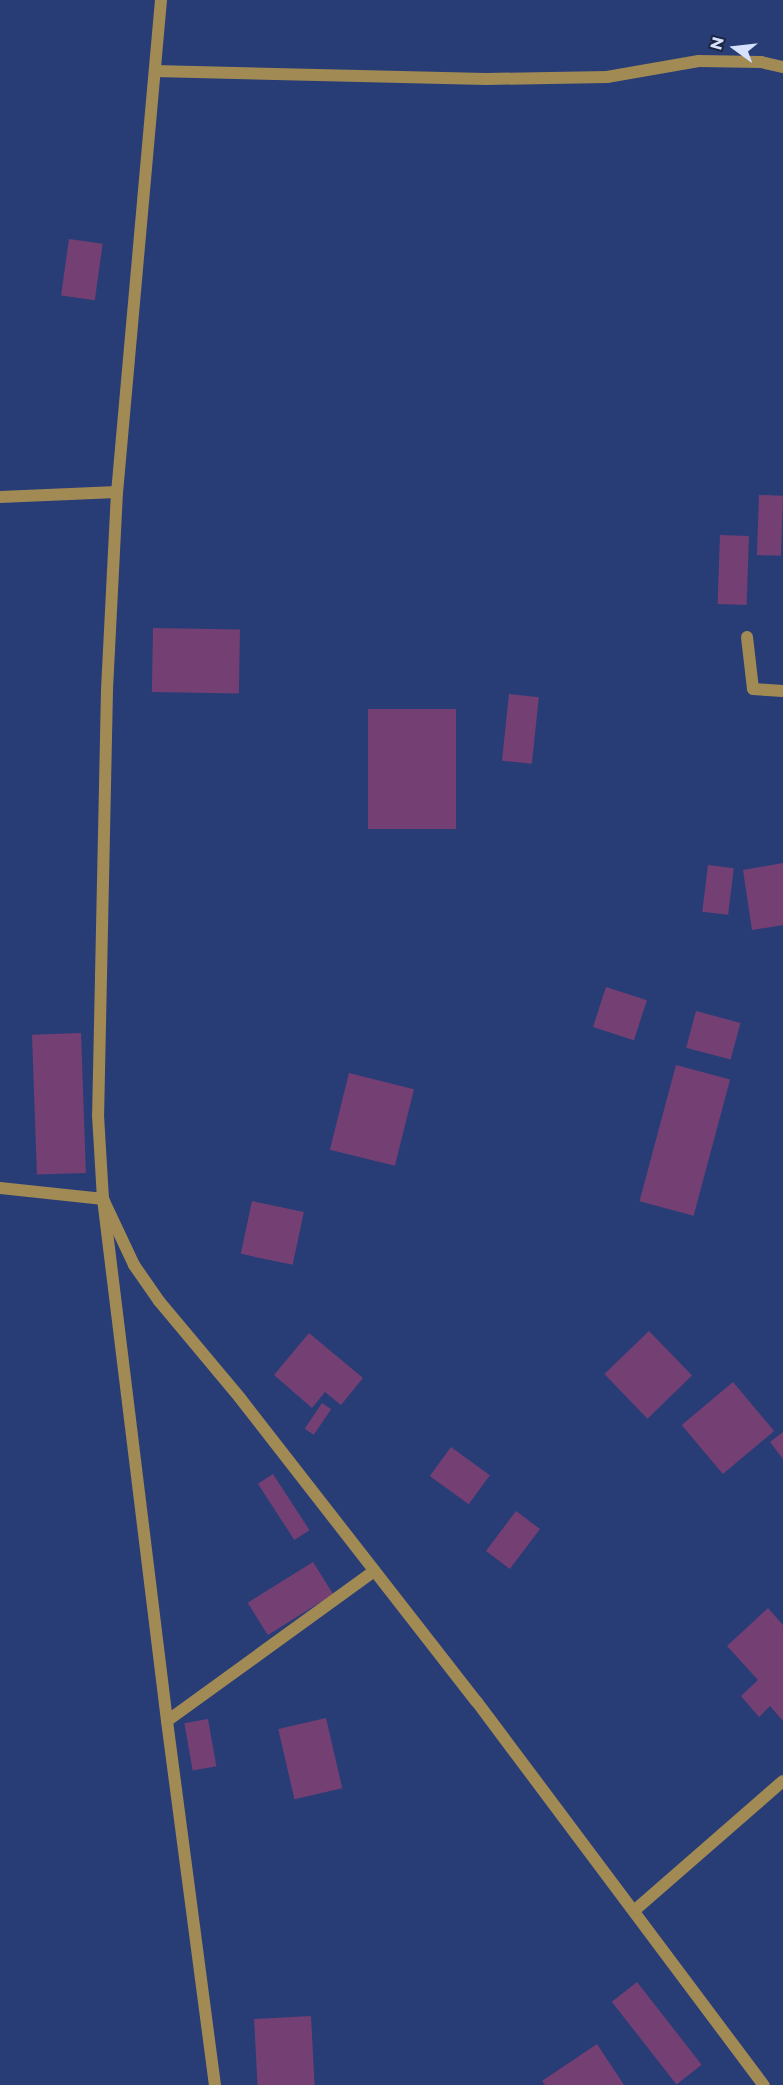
<!DOCTYPE html>
<html>
<head>
<meta charset="utf-8">
<style>
	body { margin:0 }
	#map { position:relative; width:783px; height:2085px; overflow:hidden; background:#283c76; font-family:Montserrat,sans-serif }
	div>[style] { position:absolute }
	[style*='--x'] { left:calc(var(--x)*1px); top:calc(var(--y)*1px); width:calc(var(--w)*1px); rotate:calc(var(--a)*1deg) }
	.building>* { inset:0; background:#744074; transform-origin:0 0 }
	.street>* { height:12px; margin:-6px; padding:0 6px; transform-origin:6px; border-radius:6px; background:#a18a54 }
	span { translate:-50% -50%; white-space:nowrap; text-align:center; line-height:1.15; -webkit-text-stroke:6px #1c2640; paint-order:stroke }
	.north { position:absolute; left:705px; top:18px; width:60px; height:60px; -webkit-text-stroke:4px #1c2640; paint-order:stroke; rotate:285deg; font-size:16px; font-weight:700; line-height:24px; text-align:center; color:#d5e1fd }
	.north::after { content:''; display:block; margin:auto; width:21px; height:27px; background:#d5e1fd; clip-path:polygon(50% 0,100% 100%,50% 72%,0 100%) }
</style>
</head>
<body>
<div id="map">
	<div class="building">
		<div style="left:69px;top:239px;width:34px;height:57px;rotate:8deg"></div>
		<div style="left:759px;top:495px;width:24px;height:60px;rotate:2deg"></div>
		<div style="left:720px;top:535px;width:29px;height:69px;rotate:2deg"></div>
		<div style="left:153px;top:628px;width:87px;height:64px;rotate:1deg"></div>
		<div style="left:509px;top:694px;width:30px;height:67px;rotate:6deg"></div>
		<div style="left:456px;top:709px;width:120px;height:88px;rotate:90deg"></div>
		<div style="clip-path:polygon(783px 863px,783px 925px,752px 930px,743px 870px)"></div>
		<div style="left:708px;top:865px;width:26px;height:47px;rotate:7deg"></div>
		<div style="left:606px;top:987px;width:43px;height:42px;rotate:18deg"></div>
		<div style="left:696px;top:1011px;width:46px;height:38px;rotate:15deg"></div>
		<div style="left:81px;top:1033px;width:140px;height:49px;rotate:88deg"></div>
		<div style="left:676px;top:1065px;width:56px;height:141px;rotate:15deg"></div>
		<div style="left:349px;top:1073px;width:67px;height:79px;rotate:14deg"></div>
		<div style="left:252px;top:1201px;width:53px;height:54px;rotate:12deg"></div>
		<div style="left:649px;top:1331px;width:62px;height:62px;rotate:46deg"></div>
		<div style="clip-path:polygon(309px 1333px,363px 1378px,341px 1405px,325px 1392px,312px 1408px,274px 1375px)"></div>
		<div style="left:733px;top:1382px;width:64px;height:67px;rotate:50deg"></div>
		<div style="left:322px;top:1403px;width:11px;height:31px;rotate:34deg"></div>
		<div style="clip-path:polygon(783px 1432px,783px 1459px,770px 1442px)"></div>
		<div style="left:451px;top:1447px;width:48px;height:36px;rotate:36deg"></div>
		<div style="left:273px;top:1474px;width:67px;height:18px;rotate:57deg"></div>
		<div style="left:516px;top:1511px;width:30px;height:50px;rotate:37deg"></div>
		<div style="left:313px;top:1562px;width:38px;height:77px;rotate:58deg"></div>
		<div style="clip-path:polygon(768px 1608px,783px 1625px,783px 1721px,770px 1706px,759px 1717px,741px 1696px,758px 1680px,727px 1646px)"></div>
		<div style="left:326px;top:1718px;width:72px;height:49px;rotate:77deg"></div>
		<div style="left:208px;top:1719px;width:48px;height:24px;rotate:80deg"></div>
		<div style="left:637px;top:1982px;width:105px;height:32px;rotate:52deg"></div>
		<div style="left:311px;top:2016px;width:69px;height:57px;rotate:87deg"></div>
		<div style="clip-path:polygon(597px 2044px,624px 2085px,545px 2085px,542px 2081px)"></div>
	</div>
	<div class="street">
		<div style="--x:161;--y:0;--w:494;--a:95.1"></div>
		<div style="--x:117;--y:492;--w:198;--a:92.9"></div>
		<div style="--x:107;--y:690;--w:425;--a:91.2"></div>
		<div style="--x:98;--y:1115;--w:84;--a:86.6"></div>
		<div style="--x:103;--y:1199;--w:73;--a:64.8"></div>
		<div style="--x:134;--y:1265;--w:44;--a:55.2"></div>
		<div style="--x:159;--y:1301;--w:126;--a:50.1"></div>
		<div style="--x:240;--y:1398;--w:385;--a:52.1"></div>
		<div style="--x:477;--y:1702;--w:479;--a:53.2"></div>
		<div style="--x:155;--y:71;--w:331;--a:1.4"></div>
		<div style="--x:486;--y:79;--w:121;--a:-0.9"></div>
		<div style="--x:607;--y:77;--w:93;--a:-9.9"></div>
		<div style="--x:699;--y:61;--w:62;--a:0.9"></div>
		<div style="--x:761;--y:62;--w:23;--a:13"></div>
		<div style="--x:0;--y:497;--w:117;--a:-2.4"></div>
		<div style="--x:747;--y:637;--w:52;--a:83.4"></div>
		<div style="--x:753;--y:689;--w:30;--a:4"></div>
		<div style="--x:0;--y:1188;--w:104;--a:6.1"></div>
		<div style="--x:103;--y:1199;--w:526;--a:83.01"></div>
		<div style="--x:167;--y:1721;--w:367;--a:82.5"></div>
		<div style="--x:167;--y:1721;--w:256;--a:-35.9"></div>
		<div style="--x:635;--y:1910;--w:196;--a:-41.1"></div>
	</div>
	<div class="north">N</div>
</div>
</body>
</html>
